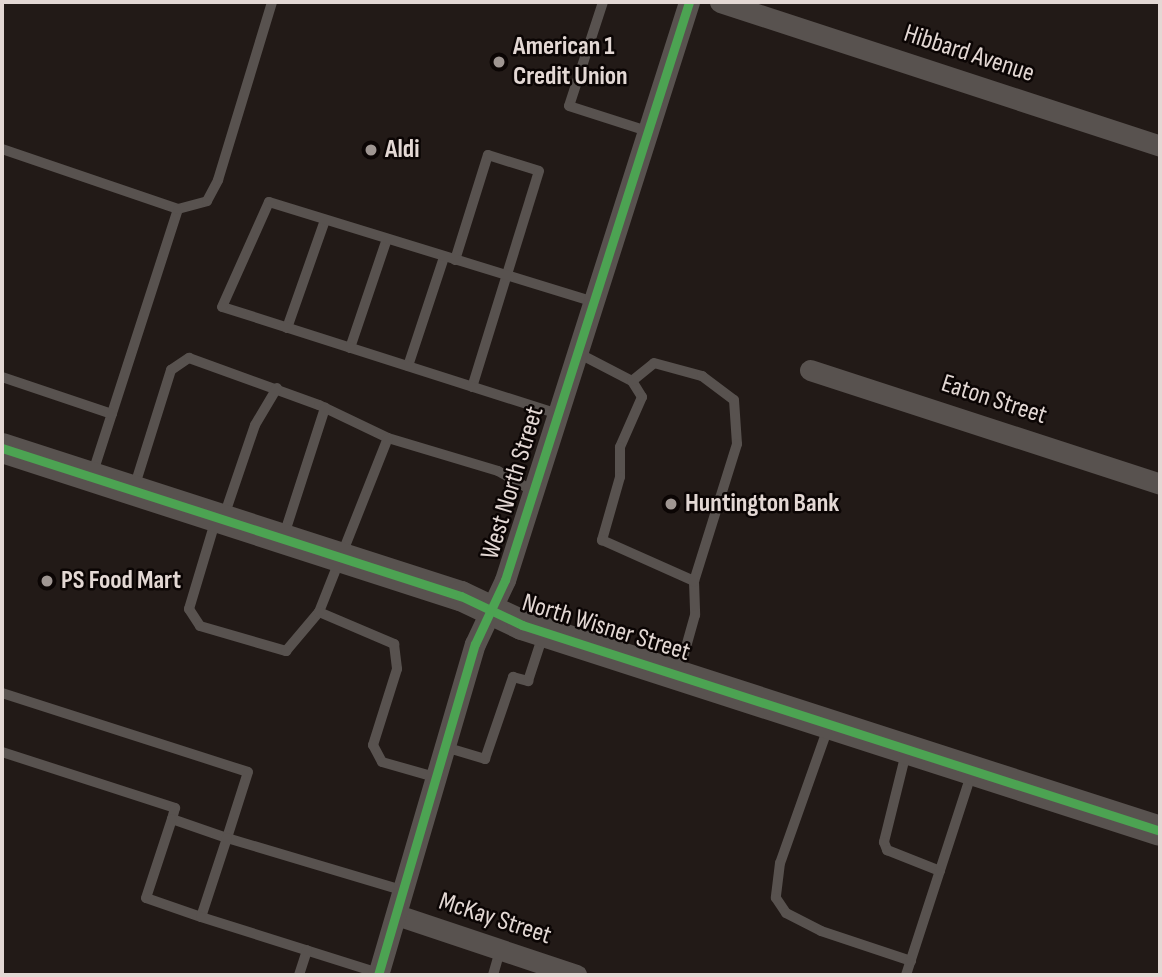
<!DOCTYPE html>
<html>
<head>
<meta charset="utf-8">
<style>
	body { margin:0 }
	#map { position:relative; width:1162px; height:977px; overflow:hidden; background:#221a17; font-family:"Sofia Sans Condensed",sans-serif }
	div>[style] { position:absolute }
	[style*='--x'] { left:calc(var(--x)*1px); top:calc(var(--y)*1px); width:calc(var(--w)*1px); rotate:calc(var(--a)*1deg) }
	.lane>* { height:10px; margin:-5px; padding:0 5px; transform-origin:5px; border-radius:5px; background:#58524f }
	.street>* { height:21px; margin:-10.5px; padding:0 10.5px; transform-origin:10.5px; border-radius:10.5px; background:#58524f }
	.secondary>* { height:30px; margin:-15px; padding:0 15px; transform-origin:15px; border-radius:15px; background:#58524f }
	.cycleway>* { height:9px; margin:-4.5px; padding:0 4.5px; transform-origin:4.5px; border-radius:4.5px; background:#4ca352 }
	.dots>* { width:19px; height:19px; translate:-50% -50%; box-sizing:border-box; border:4px solid #0b0504; border-radius:50% }
	span { translate:-50% -50%; white-space:nowrap; text-align:center; line-height:1.15; -webkit-text-stroke:5px #0b0504; paint-order:stroke }
	.poi-label { font-size:26px; color:#e3d8d4; font-weight:700 }
	.left { translate:0 -50%; text-align:left }
	.street-label { font-size:26px; color:#e3d8d4 }
	.frame { position:absolute; inset:0; border:4px solid #e3d8d4; pointer-events:none }
</style>
</head>
<body>
<div id="map">
	<div class="lane">
		<div style="--x:603;--y:2;--w:109;--a:108.1"></div>
		<div style="--x:569;--y:106;--w:82;--a:17.8"></div>
		<div style="--x:2;--y:149;--w:186;--a:18.8"></div>
		<div style="--x:178;--y:209;--w:281;--a:107.9"></div>
		<div style="--x:178;--y:209;--w:30;--a:-15"></div>
		<div style="--x:207;--y:201;--w:24;--a:-62"></div>
		<div style="--x:218;--y:180;--w:186;--a:-73.1"></div>
		<div style="--x:455;--y:260;--w:110;--a:-72.6"></div>
		<div style="--x:488;--y:155;--w:53;--a:17.4"></div>
		<div style="--x:539;--y:171;--w:226;--a:107.2"></div>
		<div style="--x:287;--y:328;--w:114;--a:-70.6"></div>
		<div style="--x:350;--y:348;--w:115;--a:-71.3"></div>
		<div style="--x:576;--y:352;--w:63;--a:27.4"></div>
		<div style="--x:632;--y:381;--w:19;--a:58"></div>
		<div style="--x:642;--y:397;--w:55;--a:113.7"></div>
		<div style="--x:620;--y:447;--w:30;--a:90"></div>
		<div style="--x:620;--y:477;--w:66;--a:105.9"></div>
		<div style="--x:602;--y:540;--w:101;--a:24"></div>
		<div style="--x:694;--y:581;--w:34;--a:88"></div>
		<div style="--x:695;--y:615;--w:59;--a:105.7"></div>
		<div style="--x:408;--y:366;--w:115;--a:-71.7"></div>
		<div style="--x:2;--y:377;--w:116;--a:18.6"></div>
		<div style="--x:632;--y:381;--w:28;--a:-39"></div>
		<div style="--x:654;--y:363;--w:50;--a:15.2"></div>
		<div style="--x:702;--y:376;--w:40;--a:37"></div>
		<div style="--x:734;--y:400;--w:44;--a:86.1"></div>
		<div style="--x:737;--y:444;--w:144;--a:107.4"></div>
		<div style="--x:555;--y:413;--w:349;--a:-162.3"></div>
		<div style="--x:222;--y:307;--w:115;--a:-65.9"></div>
		<div style="--x:269;--y:202;--w:336;--a:17.1"></div>
		<div style="--x:134;--y:488;--w:124;--a:-72.6"></div>
		<div style="--x:171;--y:370;--w:22;--a:-34"></div>
		<div style="--x:189;--y:358;--w:138;--a:19.9"></div>
		<div style="--x:319;--y:405;--w:76;--a:25.6"></div>
		<div style="--x:388;--y:438;--w:115;--a:16.7"></div>
		<div style="--x:498;--y:471;--w:40;--a:29.7"></div>
		<div style="--x:216;--y:519;--w:94;--a:106.7"></div>
		<div style="--x:189;--y:609;--w:20;--a:57"></div>
		<div style="--x:200;--y:626;--w:90;--a:16.2"></div>
		<div style="--x:286;--y:651;--w:51;--a:-49.8"></div>
		<div style="--x:319;--y:612;--w:187;--a:-68.4"></div>
		<div style="--x:223;--y:519;--w:99;--a:-71.2"></div>
		<div style="--x:255;--y:425;--w:43;--a:-59.3"></div>
		<div style="--x:283;--y:538;--w:137;--a:-72.1"></div>
		<div style="--x:319;--y:612;--w:82;--a:23.1"></div>
		<div style="--x:394;--y:644;--w:25;--a:83"></div>
		<div style="--x:397;--y:669;--w:80;--a:107.5"></div>
		<div style="--x:373;--y:745;--w:19;--a:62"></div>
		<div style="--x:382;--y:762;--w:58;--a:15.9"></div>
		<div style="--x:2;--y:693;--w:258;--a:17.8"></div>
		<div style="--x:248;--y:772;--w:69;--a:107.7"></div>
		<div style="--x:227;--y:838;--w:186;--a:16.6"></div>
		<div style="--x:829;--y:725;--w:146;--a:109.5"></div>
		<div style="--x:780;--y:863;--w:35;--a:97"></div>
		<div style="--x:776;--y:898;--w:18;--a:56"></div>
		<div style="--x:786;--y:913;--w:39;--a:27"></div>
		<div style="--x:821;--y:931;--w:95;--a:18.4"></div>
		<div style="--x:445;--y:747;--w:42;--a:16.7"></div>
		<div style="--x:485;--y:759;--w:87;--a:-71.1"></div>
		<div style="--x:513;--y:677;--w:16;--a:15"></div>
		<div style="--x:528;--y:681;--w:48;--a:-71.9"></div>
		<div style="--x:2;--y:752;--w:182;--a:17.9"></div>
		<div style="--x:175;--y:808;--w:11;--a:105"></div>
		<div style="--x:906;--y:753;--w:92;--a:103.9"></div>
		<div style="--x:884;--y:842;--w:9;--a:69"></div>
		<div style="--x:887;--y:850;--w:57;--a:21.6"></div>
		<div style="--x:172;--y:819;--w:58;--a:19.1"></div>
		<div style="--x:227;--y:838;--w:83;--a:108.2"></div>
		<div style="--x:201;--y:917;--w:58;--a:-160.9"></div>
		<div style="--x:146;--y:898;--w:83;--a:-71.8"></div>
		<div style="--x:201;--y:917;--w:187;--a:17.5"></div>
		<div style="--x:299;--y:975;--w:26;--a:-72"></div>
		<div style="--x:493;--y:975;--w:26;--a:-74"></div>
		<div style="--x:906;--y:975;--w:213;--a:-72"></div>
	</div>
	<div class="street">
		<div style="--x:720;--y:2;--w:463;--a:18.1"></div>
		<div style="--x:810;--y:370;--w:368;--a:18"></div>
		<div style="--x:397;--y:915;--w:189;--a:18.5"></div>
		<div style="--x:378;--y:975;--w:345;--a:-73.7"></div>
		<div style="--x:475;--y:644;--w:71;--a:-64.9"></div>
		<div style="--x:505;--y:580;--w:607;--a:-72.34"></div>
	</div>
	<div class="secondary">
		<div style="--x:2;--y:448;--w:482;--a:17.9"></div>
		<div style="--x:461;--y:596;--w:68;--a:25.4"></div>
		<div style="--x:522;--y:625;--w:670;--a:17.89"></div>
	</div>
	<div class="cycleway">
		<div style="--x:2;--y:448;--w:482;--a:17.9"></div>
		<div style="--x:461;--y:596;--w:68;--a:25.4"></div>
		<div style="--x:522;--y:625;--w:670;--a:17.89"></div>
		<div style="--x:378;--y:975;--w:345;--a:-73.7"></div>
		<div style="--x:475;--y:644;--w:71;--a:-64.9"></div>
		<div style="--x:505;--y:580;--w:607;--a:-72.34"></div>
	</div>
	<div class="dots">
		<div style="left:499px;top:62px;background:#9f9692"></div>
		<div style="left:371px;top:150px;background:#9f9692"></div>
		<div style="left:671px;top:504px;background:#9f9692"></div>
		<div style="left:47px;top:581px;background:#9f9692"></div>
	</div>
	<div class="poi-label">
		<span class="left" style="left:513px;top:62px">American 1<br>Credit Union</span>
		<span class="left" style="left:385px;top:150px">Aldi</span>
		<span class="left" style="left:685px;top:504px">Huntington Bank</span>
		<span class="left" style="left:61px;top:581px">PS Food Mart</span>
	</div>
	<div class="street-label">
		<span style="left:969px;top:54px;rotate:18deg">Hibbard Avenue</span>
		<span style="left:994px;top:400px;rotate:18deg">Eaton Street</span>
		<span style="left:513px;top:483px;rotate:-73deg">West North Street</span>
		<span style="left:606px;top:628px;rotate:17deg">North Wisner Street</span>
		<span style="left:495px;top:919px;rotate:18deg">McKay Street</span>
	</div>
	<div class="frame"></div>
</div>
</body>
</html>
